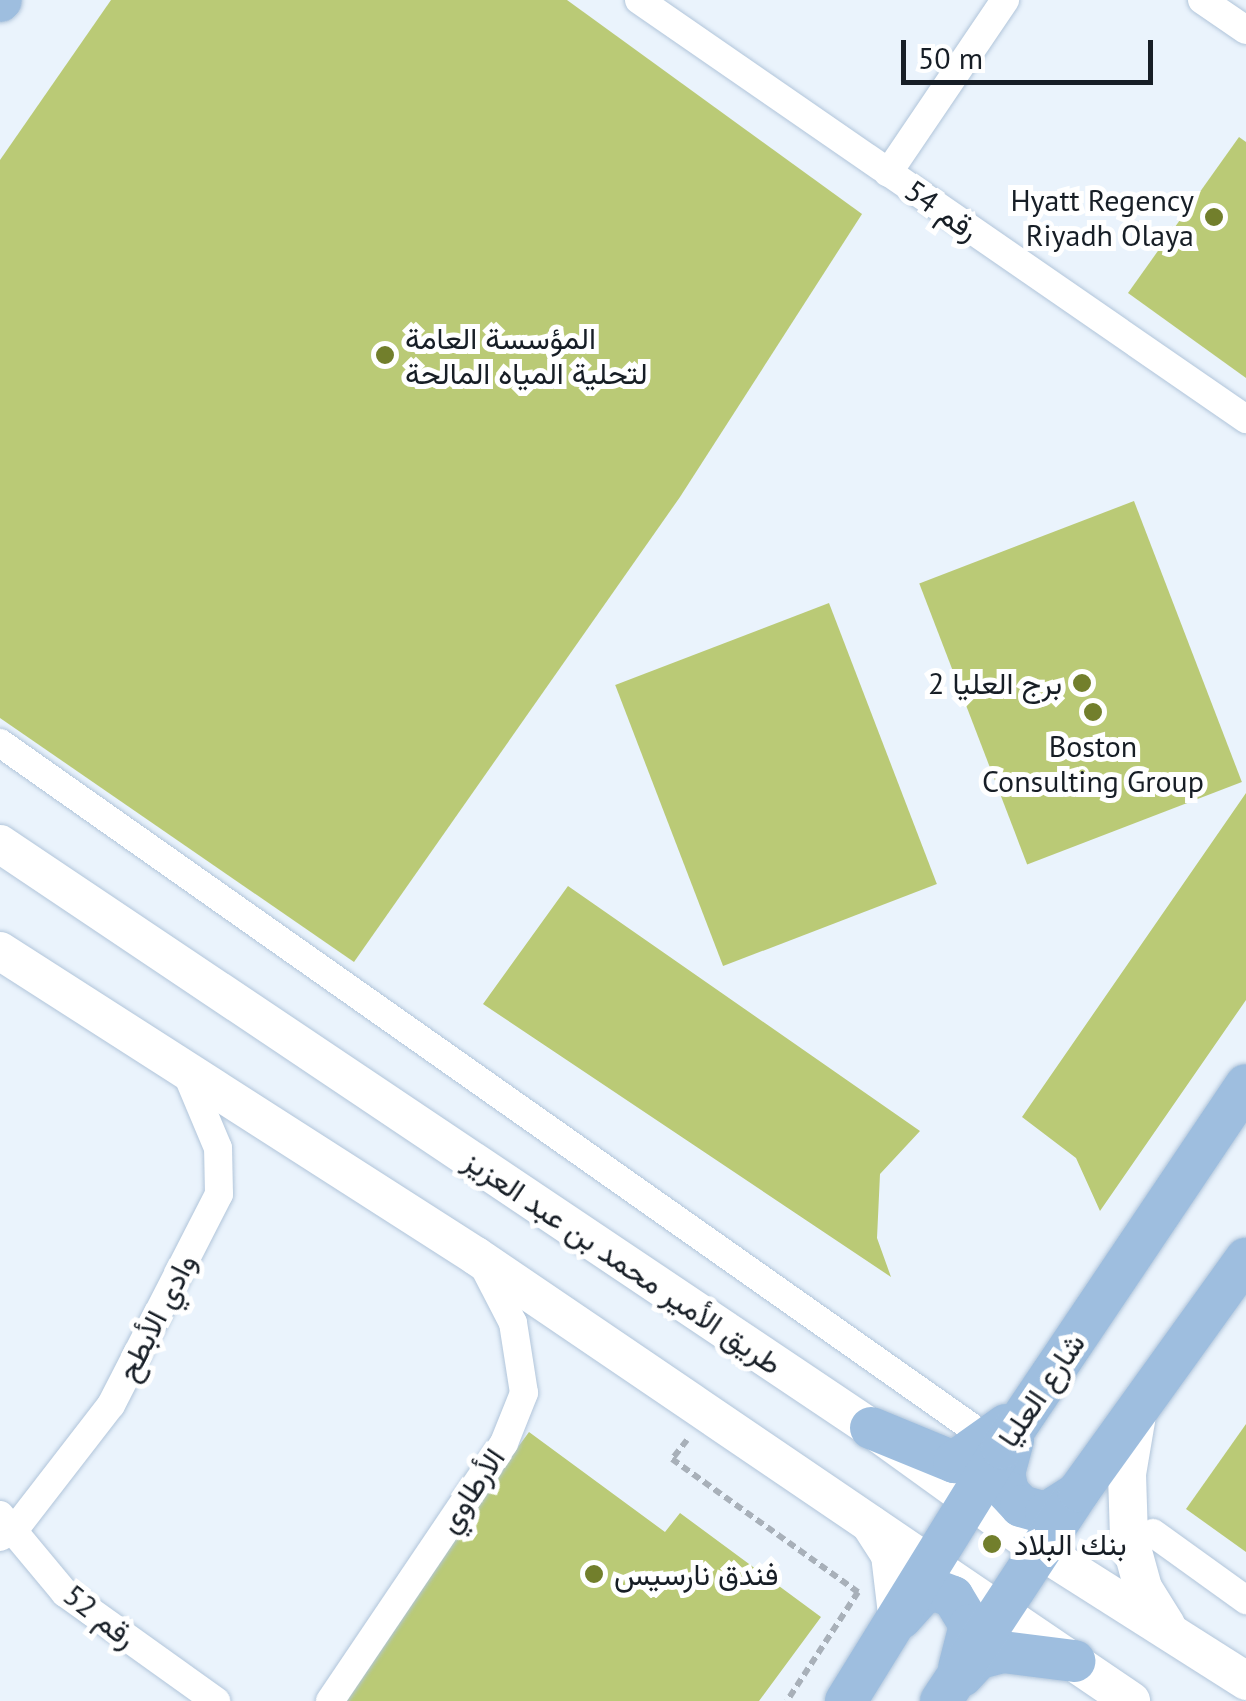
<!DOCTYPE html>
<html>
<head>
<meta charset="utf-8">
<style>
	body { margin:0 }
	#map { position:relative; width:1246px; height:1701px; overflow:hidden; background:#eaf3fc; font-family:"PT Sans",Vazirmatn,sans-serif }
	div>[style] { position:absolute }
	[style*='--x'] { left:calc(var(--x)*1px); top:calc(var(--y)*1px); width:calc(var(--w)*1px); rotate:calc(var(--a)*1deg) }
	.building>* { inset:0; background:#baca76; transform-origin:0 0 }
	.path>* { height:6px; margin-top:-3px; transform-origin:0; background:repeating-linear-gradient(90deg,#a8b0b9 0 8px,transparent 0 13px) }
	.roads { filter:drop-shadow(0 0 2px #b1c5da) drop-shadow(0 0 2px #b1c5da) }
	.street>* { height:28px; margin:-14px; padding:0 14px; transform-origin:14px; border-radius:14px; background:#fff }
	.secondary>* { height:38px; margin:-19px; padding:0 19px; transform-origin:19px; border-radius:19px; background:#fff }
	.primary>* { height:42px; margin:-21px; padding:0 21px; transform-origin:21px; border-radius:21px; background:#9ebedf }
	.dots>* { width:28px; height:28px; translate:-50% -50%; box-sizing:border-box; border:5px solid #fff; border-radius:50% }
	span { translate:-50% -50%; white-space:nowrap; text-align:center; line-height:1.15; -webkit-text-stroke:10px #fff; paint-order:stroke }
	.poi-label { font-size:30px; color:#171e26 }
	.right { translate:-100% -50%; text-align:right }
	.left { translate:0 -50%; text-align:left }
	.street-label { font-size:30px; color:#171e26 }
	.scale { position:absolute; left:901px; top:40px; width:252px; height:45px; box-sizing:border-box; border:5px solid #171e26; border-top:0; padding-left:12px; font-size:30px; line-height:35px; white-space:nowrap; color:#171e26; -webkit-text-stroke:8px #fff; paint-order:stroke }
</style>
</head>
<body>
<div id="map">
	<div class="building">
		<div style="clip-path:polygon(111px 0,567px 0,862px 214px,680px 497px,354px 962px,0 718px,0 160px)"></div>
		<div style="clip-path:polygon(1239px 137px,1246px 142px,1246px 378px,1128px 293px)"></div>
		<div style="left:1134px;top:501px;width:301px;height:230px;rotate:69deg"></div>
		<div style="left:829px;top:603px;width:301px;height:229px;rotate:69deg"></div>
		<div style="clip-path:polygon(1246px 793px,1246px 1000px,1100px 1211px,1076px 1158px,1022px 1117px)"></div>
		<div style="clip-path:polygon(568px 886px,920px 1131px,880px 1174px,877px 1238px,891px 1277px,483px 1004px)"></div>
		<div style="clip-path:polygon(1246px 1424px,1246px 1552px,1186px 1509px)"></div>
		<div style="clip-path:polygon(529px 1432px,665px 1532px,680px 1513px,821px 1617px,759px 1701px,333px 1701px)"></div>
	</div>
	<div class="path">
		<div style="--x:687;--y:1440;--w:24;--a:128"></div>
		<div style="--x:672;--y:1459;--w:229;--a:35.6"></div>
		<div style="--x:858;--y:1592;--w:130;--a:123.1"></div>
	</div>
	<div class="roads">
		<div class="street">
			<div style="--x:639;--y:0;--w:738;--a:34.62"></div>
			<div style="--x:1202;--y:0;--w:53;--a:34.3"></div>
			<div style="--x:888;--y:173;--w:209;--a:-55.9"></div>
			<div style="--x:0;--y:743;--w:1212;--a:35.16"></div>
			<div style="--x:0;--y:1515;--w:102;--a:50.2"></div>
			<div style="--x:65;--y:1593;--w:186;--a:35.6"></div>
			<div style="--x:1153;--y:1533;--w:115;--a:35.8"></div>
			<div style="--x:0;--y:1537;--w:17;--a:-28"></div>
			<div style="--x:15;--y:1529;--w:157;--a:-52.3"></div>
			<div style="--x:111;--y:1405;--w:237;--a:-62.9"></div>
			<div style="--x:219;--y:1194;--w:46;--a:-91.2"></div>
			<div style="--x:218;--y:1148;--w:88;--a:-112.8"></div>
			<div style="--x:330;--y:1701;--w:311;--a:-56"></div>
			<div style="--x:504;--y:1443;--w:54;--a:-68.2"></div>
			<div style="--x:524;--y:1393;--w:71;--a:-98.9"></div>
			<div style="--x:513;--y:1323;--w:70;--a:-117.3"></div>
		</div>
		<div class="secondary">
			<div style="--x:0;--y:844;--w:1049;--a:33.84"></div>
			<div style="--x:871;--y:1428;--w:212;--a:35.8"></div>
			<div style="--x:1043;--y:1552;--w:241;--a:32.4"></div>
			<div style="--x:0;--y:951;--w:565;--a:32.65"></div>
			<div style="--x:476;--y:1256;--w:792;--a:34.19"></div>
			<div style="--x:1138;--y:1409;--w:66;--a:99.6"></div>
			<div style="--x:1127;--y:1474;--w:63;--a:88.2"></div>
			<div style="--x:1129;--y:1537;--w:53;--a:74.6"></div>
			<div style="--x:1143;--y:1588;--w:44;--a:58.1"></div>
			<div style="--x:870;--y:1524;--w:37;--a:57"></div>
			<div style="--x:890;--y:1555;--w:67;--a:83.2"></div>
		</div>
		<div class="primary">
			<div style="--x:0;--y:1;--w:1;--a:-45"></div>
			<div style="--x:871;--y:1428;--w:90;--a:22.3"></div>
			<div style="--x:954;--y:1462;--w:64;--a:-35.4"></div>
			<div style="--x:1013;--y:1440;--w:34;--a:105"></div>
			<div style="--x:1004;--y:1473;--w:19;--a:78"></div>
			<div style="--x:1008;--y:1492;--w:19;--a:47"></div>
			<div style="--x:1021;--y:1506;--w:26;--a:16"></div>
			<div style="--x:1046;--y:1513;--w:36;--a:-32"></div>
			<div style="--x:901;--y:1618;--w:31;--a:-48"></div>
			<div style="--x:922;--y:1595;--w:14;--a:-21"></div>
			<div style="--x:935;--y:1590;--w:19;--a:21"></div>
			<div style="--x:953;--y:1597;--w:33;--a:59"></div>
			<div style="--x:970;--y:1625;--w:44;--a:104.3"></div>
			<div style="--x:962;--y:1676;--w:25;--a:-47"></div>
			<div style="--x:979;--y:1658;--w:25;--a:-14"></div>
			<div style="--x:1003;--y:1652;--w:72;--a:7.2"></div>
			<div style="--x:846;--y:1701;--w:297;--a:-58.3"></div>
			<div style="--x:1002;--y:1448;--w:437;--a:-56.1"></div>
			<div style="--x:941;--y:1701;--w:251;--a:-56.7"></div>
			<div style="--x:1079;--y:1491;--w:286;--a:-54.3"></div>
		</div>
	</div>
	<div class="dots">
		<div style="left:1214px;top:217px;background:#727f2c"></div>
		<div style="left:385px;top:355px;background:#727f2c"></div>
		<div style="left:1082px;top:683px;background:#727f2c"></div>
		<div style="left:1093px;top:712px;background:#727f2c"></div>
		<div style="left:992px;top:1544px;background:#727f2c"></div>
		<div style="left:594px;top:1574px;background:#727f2c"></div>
	</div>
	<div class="poi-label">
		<span class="right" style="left:1194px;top:217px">Hyatt Regency<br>Riyadh Olaya</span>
		<span class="left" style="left:405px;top:355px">المؤسسة العامة<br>لتحلية المياه المالحة</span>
		<span class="right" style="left:1062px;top:683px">برج العليا 2</span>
		<span style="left:1093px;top:763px">Boston<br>Consulting Group</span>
		<span class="left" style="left:1014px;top:1544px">بنك البلاد</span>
		<span class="left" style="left:614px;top:1574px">فندق نارسيس</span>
	</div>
	<div class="street-label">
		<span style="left:942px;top:210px;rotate:35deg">رقم 54</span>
		<span style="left:623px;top:1262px;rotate:34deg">طريق الأمير محمد بن عبد العزيز</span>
		<span style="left:156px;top:1317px;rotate:-63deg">وادي الأبطح</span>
		<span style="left:1041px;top:1390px;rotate:-56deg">شارع العليا</span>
		<span style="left:471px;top:1490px;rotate:-56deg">الأرطاوي</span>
		<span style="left:100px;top:1616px;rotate:38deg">رقم 52</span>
	</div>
	<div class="scale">50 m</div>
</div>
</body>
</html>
